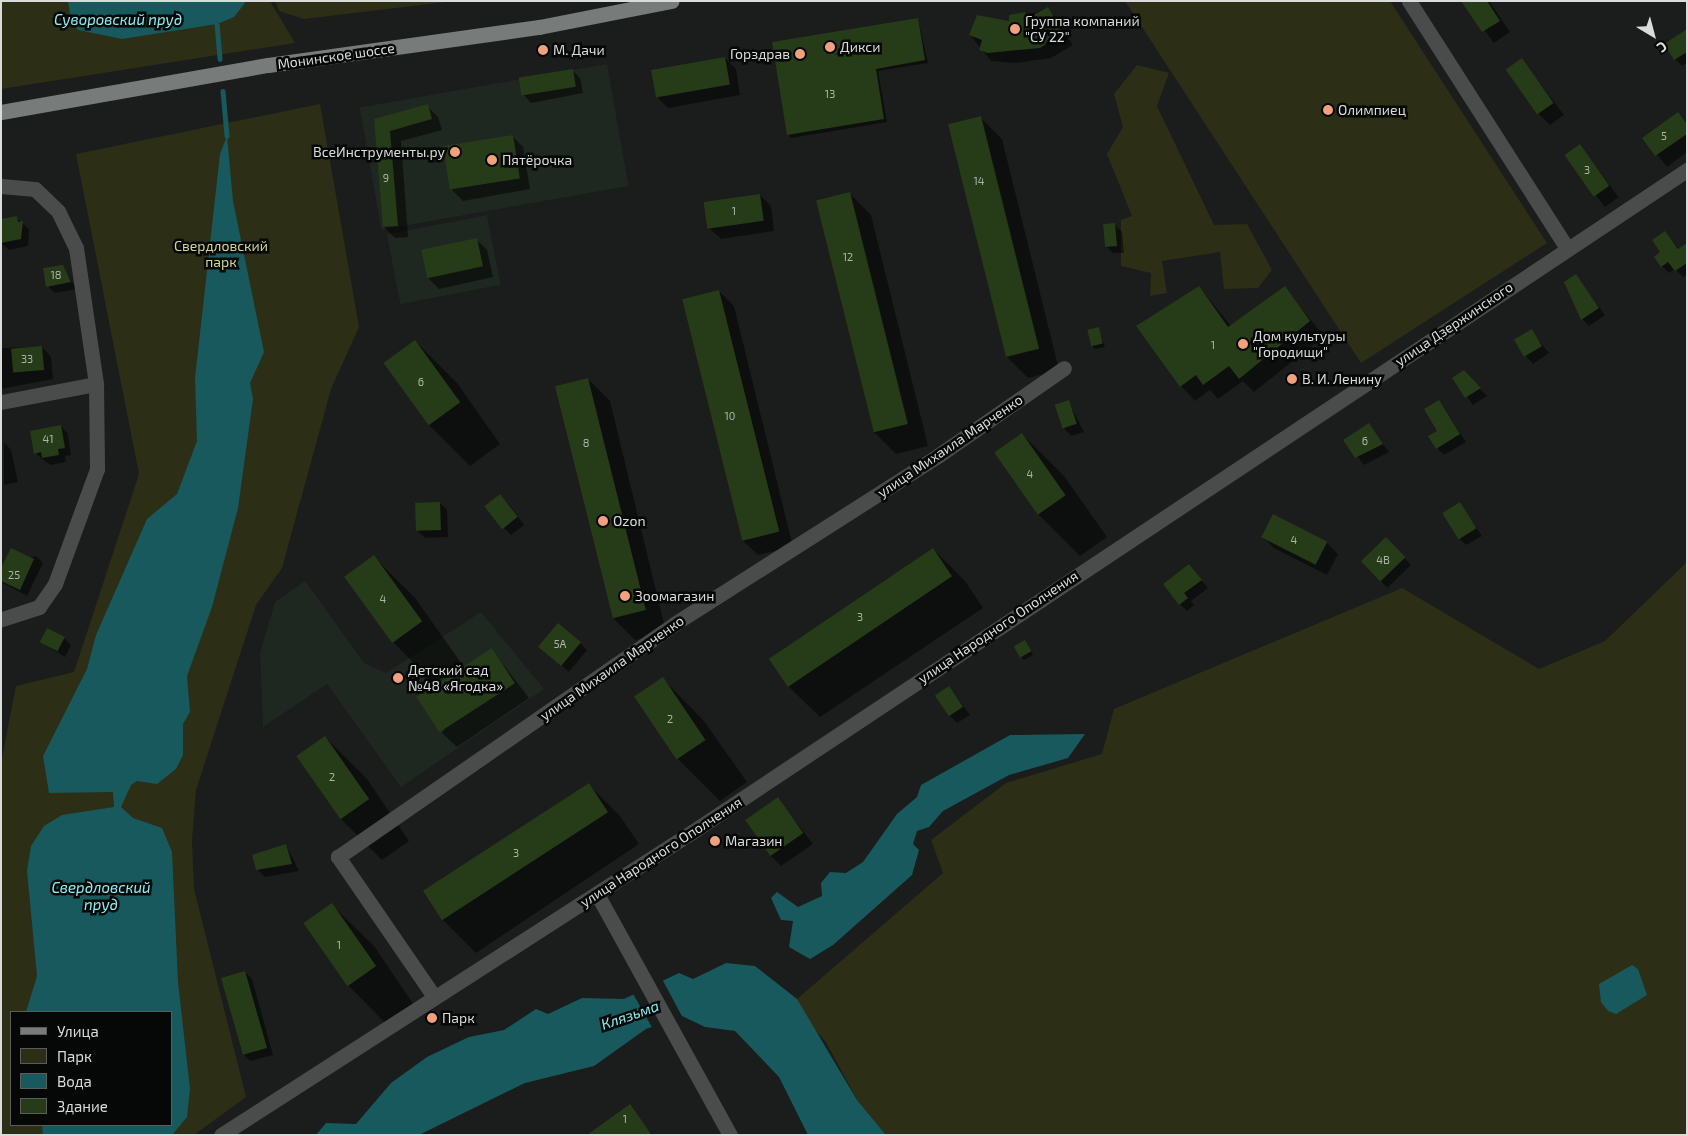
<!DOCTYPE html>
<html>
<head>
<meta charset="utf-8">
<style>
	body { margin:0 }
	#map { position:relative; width:1688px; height:1136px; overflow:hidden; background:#1a1d1b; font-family:"Exo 2",sans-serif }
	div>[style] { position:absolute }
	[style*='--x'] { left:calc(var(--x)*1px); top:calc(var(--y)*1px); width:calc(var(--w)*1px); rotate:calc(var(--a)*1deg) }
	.built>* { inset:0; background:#1f2721; transform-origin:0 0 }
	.green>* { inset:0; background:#2c2e16 }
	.water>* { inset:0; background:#17595d }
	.pier>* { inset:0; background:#1a1d1b }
	.shadow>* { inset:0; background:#0007; transform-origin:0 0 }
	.stream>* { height:4.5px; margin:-2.25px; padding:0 2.25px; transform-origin:2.25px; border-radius:2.25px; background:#17595d }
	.building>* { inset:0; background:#263b17; transform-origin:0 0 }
	.minor>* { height:15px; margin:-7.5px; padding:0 7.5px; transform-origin:7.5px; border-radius:7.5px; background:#4a4c4b }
	.major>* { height:15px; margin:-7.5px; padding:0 7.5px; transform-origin:7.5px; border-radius:7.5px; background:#777b7a }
	.dots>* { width:14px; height:14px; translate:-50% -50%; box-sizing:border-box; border:2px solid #060707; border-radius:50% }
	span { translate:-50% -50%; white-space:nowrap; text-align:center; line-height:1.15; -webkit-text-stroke:5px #060707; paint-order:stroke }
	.number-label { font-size:11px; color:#adb4aa }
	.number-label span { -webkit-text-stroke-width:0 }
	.poi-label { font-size:14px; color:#dadcdb }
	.left { translate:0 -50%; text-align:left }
	.right { translate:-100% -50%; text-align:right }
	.street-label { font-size:14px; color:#dadcdb }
	.park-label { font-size:14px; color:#d4d88f }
	.water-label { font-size:15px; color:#8aeef4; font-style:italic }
	.frame { position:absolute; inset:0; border:2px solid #dadcdb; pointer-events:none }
	.legend { position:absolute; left:10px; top:1011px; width:162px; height:115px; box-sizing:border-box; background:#060707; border:1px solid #5b5c5c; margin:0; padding:6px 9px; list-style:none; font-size:15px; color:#dadcdb }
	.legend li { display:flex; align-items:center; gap:10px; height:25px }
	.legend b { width:25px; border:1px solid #5b5c5c }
	.north { position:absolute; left:1628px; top:10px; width:50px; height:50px; -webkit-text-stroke:4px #060707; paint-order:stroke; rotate:143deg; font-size:14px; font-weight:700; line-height:20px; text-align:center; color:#dadcdb }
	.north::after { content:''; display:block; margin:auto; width:18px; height:22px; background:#dadcdb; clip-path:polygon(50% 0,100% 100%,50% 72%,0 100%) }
</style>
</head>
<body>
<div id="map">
	<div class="built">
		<div style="left:607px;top:64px;width:124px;height:251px;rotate:80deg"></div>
		<div style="left:487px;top:215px;width:71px;height:102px;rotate:79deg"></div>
		<div style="clip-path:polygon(305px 581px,364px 663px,386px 673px,481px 612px,544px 689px,401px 787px,327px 684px,263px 727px,260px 653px,275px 602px)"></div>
	</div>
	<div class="green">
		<div style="clip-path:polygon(1px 1px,270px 1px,295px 43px,1px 89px)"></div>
		<div style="clip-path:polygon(275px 1px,454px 1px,304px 19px,279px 11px)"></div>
		<div style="clip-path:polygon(1125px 1px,1390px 1px,1547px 243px,1361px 363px)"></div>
		<div style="clip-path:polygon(1137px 65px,1169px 73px,1157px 106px,1214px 225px,1247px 224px,1272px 270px,1258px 288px,1224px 289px,1220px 252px,1162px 261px,1167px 293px,1150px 296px,1151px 273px,1121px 266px,1121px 220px,1132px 216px,1107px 154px,1123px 127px,1114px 94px)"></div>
		<div style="clip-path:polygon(evenodd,320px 104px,359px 327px,331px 389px,282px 568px,256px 605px,196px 790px,192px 841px,194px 889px,246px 1097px,194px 1135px,1px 1135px,1px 763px,16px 686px,74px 672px,139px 474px,76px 154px,320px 104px,11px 1012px,171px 1012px,171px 1125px,11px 1125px,11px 1012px)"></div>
		<div style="clip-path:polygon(1687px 562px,1687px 1135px,886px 1135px,857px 1100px,826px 1042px,808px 1022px,797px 999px,943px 873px,931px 840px,1006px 783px,1102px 754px,1114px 709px,1402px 588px,1539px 669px,1605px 641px)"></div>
	</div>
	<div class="water">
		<div style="clip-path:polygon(68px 1px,244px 1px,245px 3px,234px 17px,217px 24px,122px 39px,78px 30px,71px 21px)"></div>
		<div style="clip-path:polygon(227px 136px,233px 201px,264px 352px,250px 383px,253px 399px,238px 508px,212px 607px,187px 676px,190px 712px,183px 724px,183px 755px,176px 769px,157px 784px,137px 781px,131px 785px,121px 807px,133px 818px,162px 828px,172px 852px,178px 982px,190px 1089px,187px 1117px,172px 1135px,43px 1135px,42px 1125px,171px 1125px,171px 1012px,26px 1012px,37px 976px,27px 871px,31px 846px,44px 826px,62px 815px,114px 807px,113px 792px,49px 793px,43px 756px,87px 669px,96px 635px,147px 519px,177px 494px,197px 441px,195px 378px,220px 154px)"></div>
		<div style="clip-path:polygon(1085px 734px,1068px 758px,1009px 775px,943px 811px,929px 827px,917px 831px,913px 844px,919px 850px,912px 875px,833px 945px,810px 959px,789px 947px,793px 921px,781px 920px,771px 898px,777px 892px,798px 907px,822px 896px,821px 883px,830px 872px,846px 873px,863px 862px,897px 814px,917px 797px,921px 785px,1010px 735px)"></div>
		<div style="clip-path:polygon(726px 963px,755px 966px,797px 999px,857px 1100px,886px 1135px,808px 1135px,779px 1077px,735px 1031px,705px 1027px,682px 1016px,646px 1029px,594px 1066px,525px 1083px,419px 1135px,316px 1135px,326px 1123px,356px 1124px,391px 1083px,427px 1057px,469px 1037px,504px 1030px,536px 1009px,548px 1014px,582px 998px,624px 999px,679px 973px,693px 979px)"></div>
		<div style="clip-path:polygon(1632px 965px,1638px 969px,1647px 995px,1616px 1014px,1608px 1011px,1601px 1002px,1599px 984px)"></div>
	</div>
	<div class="pier">
		<div style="clip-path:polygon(661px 977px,684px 1020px,653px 1029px,632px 992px)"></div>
	</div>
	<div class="shadow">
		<div style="clip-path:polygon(1463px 1px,1489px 1px,1510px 32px,1494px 43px)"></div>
		<div style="clip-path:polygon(1048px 8px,1073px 45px,1051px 58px,1016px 63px,991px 61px,970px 35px)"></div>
		<div style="clip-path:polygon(918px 19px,928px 63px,878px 71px,887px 122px,791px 138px,788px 134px)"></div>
		<div style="clip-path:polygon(1687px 30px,1687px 63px,1682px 66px,1675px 59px)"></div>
		<div style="clip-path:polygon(725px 58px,736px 69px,740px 95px,668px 108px,657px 97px)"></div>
		<div style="clip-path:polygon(1522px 60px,1564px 115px,1550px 125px,1539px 114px)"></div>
		<div style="clip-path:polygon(573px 71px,580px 78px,583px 93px,531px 103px,524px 95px)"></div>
		<div style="clip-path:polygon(427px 106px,438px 117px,442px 130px,401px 141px,408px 237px,395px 238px,384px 227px,375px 120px)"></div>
		<div style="clip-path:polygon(1678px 114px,1687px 123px,1687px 152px,1667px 167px,1644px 138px)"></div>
		<div style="clip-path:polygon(980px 117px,1002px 139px,1059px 370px,1028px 378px,1006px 356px)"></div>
		<div style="clip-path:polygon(512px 136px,523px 147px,530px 189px,463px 201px,452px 190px,445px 148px)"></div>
		<div style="left:1580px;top:146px;width:64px;height:17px;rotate:53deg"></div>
		<div style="clip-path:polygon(849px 193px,871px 215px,928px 446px,896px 454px,874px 432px)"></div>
		<div style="clip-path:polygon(760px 195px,771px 206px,774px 231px,721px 239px,709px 228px)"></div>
		<div style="clip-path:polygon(16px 218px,29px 229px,28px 246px,9px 250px,1px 243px)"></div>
		<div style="clip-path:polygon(1115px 225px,1122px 232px,1124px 253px,1113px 253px,1106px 246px)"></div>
		<div style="clip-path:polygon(1665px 232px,1680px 250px,1687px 248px,1687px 275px,1683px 277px,1675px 269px,1669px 273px,1662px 266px)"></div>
		<div style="clip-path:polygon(476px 239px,487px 250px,493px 277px,439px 289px,428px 278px)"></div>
		<div style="clip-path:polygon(62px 266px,77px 289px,55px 293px,48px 286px)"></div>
		<div style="clip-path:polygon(1576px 276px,1605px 315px,1589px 326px,1582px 319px)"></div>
		<div style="clip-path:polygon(1199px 287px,1231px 326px,1284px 288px,1324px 336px,1254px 392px,1243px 381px,1218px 399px,1210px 390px,1195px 401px,1181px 386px)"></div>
		<div style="clip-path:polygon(719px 291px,734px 306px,793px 547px,758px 555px,743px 541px)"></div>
		<div style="clip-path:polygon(1098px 328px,1105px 347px,1095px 349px,1092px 346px)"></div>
		<div style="clip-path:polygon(1531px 331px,1549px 353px,1533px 364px,1526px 356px)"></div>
		<div style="clip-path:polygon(415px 341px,457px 383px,500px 444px,470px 466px,428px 424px)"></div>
		<div style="clip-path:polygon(42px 347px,51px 357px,53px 379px,1px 389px,1px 348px)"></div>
		<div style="clip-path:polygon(1463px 372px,1487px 396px,1473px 405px,1454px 378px)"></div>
		<div style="clip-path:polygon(588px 379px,610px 401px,666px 632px,635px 640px,613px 618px)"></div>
		<div style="clip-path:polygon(1068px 401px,1084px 432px,1071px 436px,1064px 428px)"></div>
		<div style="clip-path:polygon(1439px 401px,1466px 442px,1444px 455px,1437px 448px)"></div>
		<div style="clip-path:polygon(1368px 424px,1389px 452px,1364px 465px,1345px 440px)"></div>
		<div style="clip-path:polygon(61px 426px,68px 434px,71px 455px,65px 456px,66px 462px,50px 465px,35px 453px)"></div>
		<div style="clip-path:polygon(1022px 434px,1064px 476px,1107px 537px,1080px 556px,1038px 514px,995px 453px)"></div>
		<div style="clip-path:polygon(4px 442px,11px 450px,18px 482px,4px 485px)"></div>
		<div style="clip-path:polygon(507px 502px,524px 525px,511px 535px,504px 528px)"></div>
		<div style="clip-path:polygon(440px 503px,447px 510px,448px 537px,425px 538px,418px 531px)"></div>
		<div style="clip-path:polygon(1460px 504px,1482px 536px,1466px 545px,1459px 538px)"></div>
		<div style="clip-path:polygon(1274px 516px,1327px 543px,1338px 554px,1327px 575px,1274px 548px,1263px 537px)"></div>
		<div style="left:1386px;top:539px;width:36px;height:33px;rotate:46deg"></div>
		<div style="clip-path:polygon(933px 549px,965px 581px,983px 608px,820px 717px,788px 686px,770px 658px)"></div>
		<div style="clip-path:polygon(36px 556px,43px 563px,27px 596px,1px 582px,5px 563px)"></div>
		<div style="clip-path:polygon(374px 557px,415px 598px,462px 664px,434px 684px,393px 642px)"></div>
		<div style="clip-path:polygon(1189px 565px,1208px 588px,1191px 601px,1194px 605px,1187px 611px,1180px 604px)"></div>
		<div style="clip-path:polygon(64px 638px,71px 645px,65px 657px,41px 642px)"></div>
		<div style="clip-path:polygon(1025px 641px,1033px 655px,1024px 660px,1021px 657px)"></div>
		<div style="clip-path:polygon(580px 643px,587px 650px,569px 672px,548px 654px)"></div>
		<div style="clip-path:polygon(492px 650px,529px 698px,457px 747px,442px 733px)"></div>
		<div style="clip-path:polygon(663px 679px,704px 721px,747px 782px,720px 801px,678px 759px,635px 698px)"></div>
		<div style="clip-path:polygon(949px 687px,970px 715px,957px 723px,950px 716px)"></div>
		<div style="clip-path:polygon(325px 737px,367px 779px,409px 841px,382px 860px,340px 818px)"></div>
		<div style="clip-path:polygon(589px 785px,620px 816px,639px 844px,476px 953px,444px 921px,426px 894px)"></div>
		<div style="clip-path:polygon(778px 799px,813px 844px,781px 866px,770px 855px)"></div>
		<div style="clip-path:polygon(286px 845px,299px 871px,265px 877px,257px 869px)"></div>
		<div style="clip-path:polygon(332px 905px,374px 946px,416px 1008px,389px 1027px,348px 985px)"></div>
		<div style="clip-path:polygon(245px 972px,252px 979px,273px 1055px,250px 1061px,243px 1054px)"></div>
		<div style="clip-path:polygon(630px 1106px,653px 1135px,590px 1135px)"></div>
	</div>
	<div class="stream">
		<div style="--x:217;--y:24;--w:35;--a:85"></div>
		<div style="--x:223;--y:91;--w:45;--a:84.9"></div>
	</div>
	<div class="building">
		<div style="clip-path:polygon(1461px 1px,1487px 1px,1500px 21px,1482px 32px)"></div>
		<div style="clip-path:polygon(1048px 7px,1063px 33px,1040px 48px,988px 53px,979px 50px,982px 40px,969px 35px,977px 15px,1009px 21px,1009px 15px,1025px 12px,1026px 19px)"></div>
		<div style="clip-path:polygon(918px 18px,925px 60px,876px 69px,884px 119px,787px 135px,772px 42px)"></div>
		<div style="clip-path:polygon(1687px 29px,1687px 52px,1674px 60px,1664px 44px)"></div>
		<div style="left:725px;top:57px;width:28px;height:75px;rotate:80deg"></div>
		<div style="left:1522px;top:58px;width:55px;height:20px;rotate:55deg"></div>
		<div style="left:573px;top:69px;width:18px;height:55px;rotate:81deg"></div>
		<div style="clip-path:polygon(428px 104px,432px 119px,390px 131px,398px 226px,383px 227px,374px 119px)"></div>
		<div style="clip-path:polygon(1678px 112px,1687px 124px,1687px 134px,1655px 156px,1642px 138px)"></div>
		<div style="left:981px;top:116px;width:240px;height:34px;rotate:76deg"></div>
		<div style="left:513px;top:135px;width:44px;height:71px;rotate:81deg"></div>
		<div style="left:1580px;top:144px;width:51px;height:19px;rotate:55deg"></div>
		<div style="left:850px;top:192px;width:239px;height:35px;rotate:76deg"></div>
		<div style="left:760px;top:194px;width:27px;height:57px;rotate:82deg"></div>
		<div style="clip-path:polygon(17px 216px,18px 222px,23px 221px,21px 239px,1px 243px,1px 219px)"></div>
		<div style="left:1115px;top:223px;width:23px;height:12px;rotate:85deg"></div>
		<div style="clip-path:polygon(1665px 231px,1678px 249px,1687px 243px,1687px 263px,1675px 271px,1668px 262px,1661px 267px,1654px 257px,1660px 252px,1652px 240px)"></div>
		<div style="left:477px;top:238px;width:29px;height:57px;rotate:78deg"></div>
		<div style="clip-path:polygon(63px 265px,71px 282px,46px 287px,43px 268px)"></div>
		<div style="clip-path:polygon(1576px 274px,1599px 308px,1581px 320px,1564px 282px)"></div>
		<div style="clip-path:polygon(1199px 286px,1228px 327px,1285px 286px,1310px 321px,1239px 379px,1229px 366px,1203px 385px,1196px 375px,1180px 387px,1136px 326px)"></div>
		<div style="left:719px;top:290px;width:249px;height:38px;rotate:76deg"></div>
		<div style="left:1099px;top:327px;width:17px;height:12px;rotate:77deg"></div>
		<div style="left:1532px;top:329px;width:20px;height:21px;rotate:60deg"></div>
		<div style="left:415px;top:340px;width:77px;height:39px;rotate:54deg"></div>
		<div style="left:42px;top:346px;width:24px;height:31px;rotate:85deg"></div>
		<div style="clip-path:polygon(1464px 370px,1481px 388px,1465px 398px,1452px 378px)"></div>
		<div style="left:588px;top:378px;width:239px;height:34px;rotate:76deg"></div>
		<div style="left:1069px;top:400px;width:25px;height:15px;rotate:72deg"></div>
		<div style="clip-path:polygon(1439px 400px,1460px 434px,1436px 449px,1428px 436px,1437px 431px,1424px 409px)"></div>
		<div style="clip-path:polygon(1369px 423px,1383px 444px,1355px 458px,1343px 440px)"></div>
		<div style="clip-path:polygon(61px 425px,65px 448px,58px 449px,59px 455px,42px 458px,41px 452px,34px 454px,30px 431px)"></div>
		<div style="left:1022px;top:433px;width:76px;height:34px;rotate:55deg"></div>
		<div style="left:500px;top:494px;width:29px;height:20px;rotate:52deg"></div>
		<div style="left:440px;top:502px;width:28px;height:25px;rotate:88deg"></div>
		<div style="left:1460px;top:502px;width:31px;height:21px;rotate:58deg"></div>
		<div style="left:1273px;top:514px;width:61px;height:26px;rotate:27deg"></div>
		<div style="left:1386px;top:537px;width:28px;height:35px;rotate:46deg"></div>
		<div style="clip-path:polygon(11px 548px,34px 559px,20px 590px,1px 581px,1px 568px)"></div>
		<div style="left:933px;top:548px;width:34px;height:198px;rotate:56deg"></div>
		<div style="left:374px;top:555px;width:82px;height:37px;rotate:54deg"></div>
		<div style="clip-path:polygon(1189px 564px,1202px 580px,1184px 593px,1188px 598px,1179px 605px,1163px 584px)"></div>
		<div style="left:558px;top:623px;width:30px;height:31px;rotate:40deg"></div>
		<div style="left:47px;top:628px;width:20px;height:16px;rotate:27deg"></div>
		<div style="left:1025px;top:640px;width:13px;height:13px;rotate:61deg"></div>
		<div style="left:492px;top:648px;width:42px;height:90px;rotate:57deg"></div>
		<div style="left:663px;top:677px;width:76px;height:35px;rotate:56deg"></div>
		<div style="left:949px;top:686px;width:25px;height:17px;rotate:56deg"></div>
		<div style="left:325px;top:736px;width:77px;height:35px;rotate:55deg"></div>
		<div style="left:589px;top:783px;width:35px;height:198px;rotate:57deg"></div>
		<div style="left:778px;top:797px;width:44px;height:40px;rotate:55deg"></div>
		<div style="clip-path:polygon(286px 844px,292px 864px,256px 870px,252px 855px)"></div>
		<div style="left:332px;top:903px;width:77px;height:35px;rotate:55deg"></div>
		<div style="left:245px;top:971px;width:80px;height:25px;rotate:74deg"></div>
		<div style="clip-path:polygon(630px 1104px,652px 1135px,587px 1135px)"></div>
	</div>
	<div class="minor">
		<div style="--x:1409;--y:1;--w:293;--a:57.4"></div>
		<div style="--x:1;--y:186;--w:34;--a:5"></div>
		<div style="--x:35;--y:189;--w:32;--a:44"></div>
		<div style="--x:58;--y:211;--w:41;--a:64.1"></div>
		<div style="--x:76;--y:248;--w:137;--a:81.6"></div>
		<div style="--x:96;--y:384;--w:85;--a:89.3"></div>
		<div style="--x:97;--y:469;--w:122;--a:110.1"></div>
		<div style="--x:55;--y:584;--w:28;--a:125"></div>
		<div style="--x:39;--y:607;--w:40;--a:162"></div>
		<div style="--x:1;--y:402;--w:97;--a:-10.7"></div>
		<div style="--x:597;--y:894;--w:275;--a:61.1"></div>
		<div style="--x:433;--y:995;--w:168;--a:-124.5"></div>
		<div style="--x:338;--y:857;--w:409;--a:-34.7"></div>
		<div style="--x:674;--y:624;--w:314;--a:-32.5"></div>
		<div style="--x:939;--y:455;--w:152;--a:-34.8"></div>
		<div style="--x:221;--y:1135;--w:560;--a:-32.75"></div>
		<div style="--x:692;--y:832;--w:1195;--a:-33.64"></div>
	</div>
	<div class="major">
		<div style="--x:1;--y:112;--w:271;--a:-10"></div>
		<div style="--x:268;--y:65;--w:274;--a:-8"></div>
		<div style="--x:539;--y:27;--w:135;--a:-11.1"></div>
	</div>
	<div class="dots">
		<div style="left:1015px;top:29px;background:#f2a17e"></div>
		<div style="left:830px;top:47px;background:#f2a17e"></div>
		<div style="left:543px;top:50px;background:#f2a17e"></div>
		<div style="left:800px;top:54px;background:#f2a17e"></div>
		<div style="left:1328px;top:110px;background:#f2a17e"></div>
		<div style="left:455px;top:152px;background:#f2a17e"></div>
		<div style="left:492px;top:160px;background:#f2a17e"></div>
		<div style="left:1243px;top:344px;background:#f2a17e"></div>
		<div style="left:1292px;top:379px;background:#f2a17e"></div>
		<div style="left:603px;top:521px;background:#f2a17e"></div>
		<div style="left:625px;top:596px;background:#f2a17e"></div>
		<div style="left:398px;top:678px;background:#f2a17e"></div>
		<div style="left:715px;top:841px;background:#f2a17e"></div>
		<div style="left:432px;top:1018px;background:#f2a17e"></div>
	</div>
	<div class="number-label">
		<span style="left:830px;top:94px">13</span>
		<span style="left:1664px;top:136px">5</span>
		<span style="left:1587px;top:170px">3</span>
		<span style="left:386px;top:178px">9</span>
		<span style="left:979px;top:181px">14</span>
		<span style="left:734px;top:211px">1</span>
		<span style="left:848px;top:257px">12</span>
		<span style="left:56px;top:275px">18</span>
		<span style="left:1213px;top:345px">1</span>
		<span style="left:27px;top:359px">33</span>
		<span style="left:421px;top:382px">6</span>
		<span style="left:730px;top:416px">10</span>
		<span style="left:48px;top:439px">41</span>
		<span style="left:1365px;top:441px">6</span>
		<span style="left:586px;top:443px">8</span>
		<span style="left:1030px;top:474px">4</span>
		<span style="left:1294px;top:540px">4</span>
		<span style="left:1383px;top:560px">4В</span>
		<span style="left:14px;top:575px">25</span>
		<span style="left:383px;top:599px">4</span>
		<span style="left:860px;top:617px">3</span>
		<span style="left:560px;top:644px">5А</span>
		<span style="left:670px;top:719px">2</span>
		<span style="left:332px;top:777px">2</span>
		<span style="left:516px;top:853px">3</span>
		<span style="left:339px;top:945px">1</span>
		<span style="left:625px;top:1119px">1</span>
	</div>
	<div class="poi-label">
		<span class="left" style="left:1025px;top:29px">Группа компаний<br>"СУ 22"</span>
		<span class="left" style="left:840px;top:47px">Дикси</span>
		<span class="left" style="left:553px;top:50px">М. Дачи</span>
		<span class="right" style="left:790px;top:54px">Горздрав</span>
		<span class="left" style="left:1338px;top:110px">Олимпиец</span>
		<span class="right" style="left:445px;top:152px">ВсеИнструменты.ру</span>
		<span class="left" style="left:502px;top:160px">Пятёрочка</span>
		<span class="left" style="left:1253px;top:344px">Дом культуры<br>"Городищи"</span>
		<span class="left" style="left:1302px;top:379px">В. И. Ленину</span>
		<span class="left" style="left:613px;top:521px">Ozon</span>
		<span class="left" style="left:635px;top:596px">Зоомагазин</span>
		<span class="left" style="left:408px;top:678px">Детский сад<br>№48 «Ягодка»</span>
		<span class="left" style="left:725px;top:841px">Магазин</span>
		<span class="left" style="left:442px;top:1018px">Парк</span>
	</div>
	<div class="street-label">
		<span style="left:336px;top:56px;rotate:-8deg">Монинское шоссе</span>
		<span style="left:1454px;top:324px;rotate:-34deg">улица Дзержинского</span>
		<span style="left:950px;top:446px;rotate:-34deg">улица Михаила Марченко</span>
		<span style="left:998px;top:627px;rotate:-34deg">улица Народного Ополчения</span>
		<span style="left:612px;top:668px;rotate:-35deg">улица Михаила Марченко</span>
		<span style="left:661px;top:852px;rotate:-33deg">улица Народного Ополчения</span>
	</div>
	<div class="park-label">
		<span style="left:221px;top:254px">Свердловский<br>парк</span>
	</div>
	<div class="water-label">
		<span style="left:118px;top:20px">Суворовский пруд</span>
		<span style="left:101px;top:896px">Свердловский<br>пруд</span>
		<span style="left:630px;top:1015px;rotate:-19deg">Клязьма</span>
	</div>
	<div class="frame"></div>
	<ul class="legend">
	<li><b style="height:6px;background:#777b7a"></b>Улица</li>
	<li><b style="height:14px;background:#2c2e16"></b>Парк</li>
	<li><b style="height:14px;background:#17595d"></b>Вода</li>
	<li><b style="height:14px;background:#263b17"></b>Здание</li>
	</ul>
	<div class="north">С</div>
</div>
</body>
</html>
